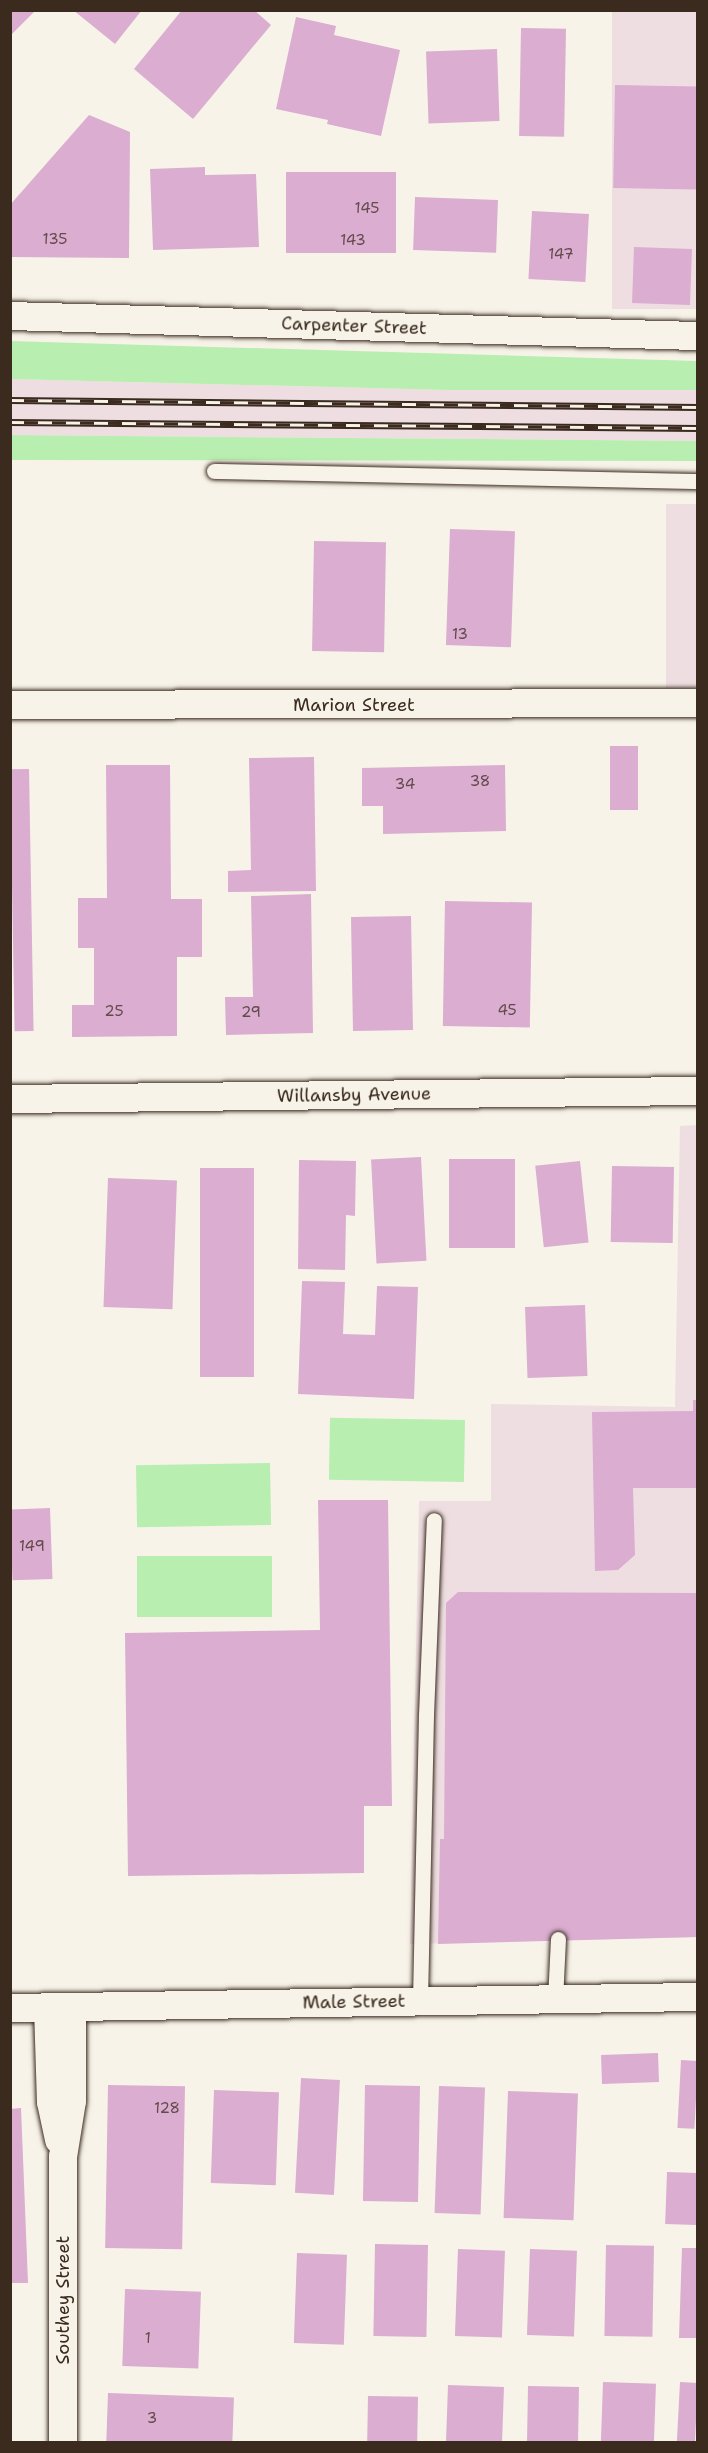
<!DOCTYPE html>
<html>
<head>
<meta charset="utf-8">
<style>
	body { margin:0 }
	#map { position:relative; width:708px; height:2453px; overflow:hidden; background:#f7f3e8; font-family:"Shantell Sans",sans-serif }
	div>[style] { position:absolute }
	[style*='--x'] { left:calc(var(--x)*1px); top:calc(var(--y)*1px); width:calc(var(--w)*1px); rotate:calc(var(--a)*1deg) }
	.built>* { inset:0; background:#eedee1; transform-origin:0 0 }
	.green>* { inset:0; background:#b8eeb0; transform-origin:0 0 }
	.building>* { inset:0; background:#daadd1; transform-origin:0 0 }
	.roads { filter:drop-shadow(0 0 2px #3b2a1e) drop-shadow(0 0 2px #3b2a1e) }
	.service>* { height:15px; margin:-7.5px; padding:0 7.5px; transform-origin:7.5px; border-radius:7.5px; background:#f7f3e8 }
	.minor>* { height:28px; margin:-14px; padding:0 14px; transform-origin:14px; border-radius:14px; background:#f7f3e8 }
	.rail>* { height:7px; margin-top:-3.5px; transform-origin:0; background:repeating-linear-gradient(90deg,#f7f3e8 0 14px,#3b2a1e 0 28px); box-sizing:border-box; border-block:2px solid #3b2a1e }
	span { translate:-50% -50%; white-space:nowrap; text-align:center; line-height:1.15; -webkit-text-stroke:6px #f7f3e8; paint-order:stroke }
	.number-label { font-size:15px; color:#634b4b }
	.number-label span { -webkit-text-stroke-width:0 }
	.street-label { font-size:18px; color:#3b2a1e }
	.frame { position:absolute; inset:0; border:12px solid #3b2a1e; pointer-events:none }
</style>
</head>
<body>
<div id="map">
	<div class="built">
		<div style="left:612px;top:11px;width:85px;height:298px"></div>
		<div style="clip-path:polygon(11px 379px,449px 390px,697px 390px,697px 441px,11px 435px)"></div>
		<div style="left:666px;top:504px;width:31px;height:184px"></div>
		<div style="clip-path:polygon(697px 1125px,697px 1937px,410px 1944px,419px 1501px,491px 1501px,491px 1404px,675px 1407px,680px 1126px)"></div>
	</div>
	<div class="green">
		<div style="clip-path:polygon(10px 341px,697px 361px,697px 390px,449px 390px,11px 379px)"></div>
		<div style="clip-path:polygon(11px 435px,697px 441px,698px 461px,11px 460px)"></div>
		<div style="left:465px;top:1420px;width:62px;height:135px;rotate:91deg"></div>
		<div style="left:270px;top:1463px;width:62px;height:134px;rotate:89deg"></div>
		<div style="left:272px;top:1556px;width:61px;height:135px;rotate:90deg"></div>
	</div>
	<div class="building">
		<div style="clip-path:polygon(10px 10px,36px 10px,10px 36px)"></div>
		<div style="clip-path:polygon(73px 10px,142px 10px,115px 44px)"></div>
		<div style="clip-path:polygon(182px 10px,254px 10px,271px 25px,193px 119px,134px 69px)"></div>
		<div style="clip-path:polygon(296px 17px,336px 26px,334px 35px,400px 50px,381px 136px,327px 124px,328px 120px,276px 109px)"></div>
		<div style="left:521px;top:28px;width:45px;height:108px;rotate:1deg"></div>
		<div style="left:497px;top:49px;width:72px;height:71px;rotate:88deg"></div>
		<div style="left:615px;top:85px;width:83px;height:103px;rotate:1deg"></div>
		<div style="clip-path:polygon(89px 115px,130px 132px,129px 258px,10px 257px,10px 205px)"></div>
		<div style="clip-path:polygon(205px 167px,205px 175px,256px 174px,259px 247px,153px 250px,150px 169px)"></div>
		<div style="left:286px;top:172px;width:110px;height:81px"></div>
		<div style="left:415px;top:197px;width:83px;height:53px;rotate:2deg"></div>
		<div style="left:532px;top:211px;width:57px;height:68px;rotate:3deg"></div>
		<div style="left:634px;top:247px;width:58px;height:56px;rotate:2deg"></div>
		<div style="left:450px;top:529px;width:65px;height:116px;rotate:2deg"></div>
		<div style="left:314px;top:541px;width:72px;height:110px;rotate:1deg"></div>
		<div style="left:610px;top:746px;width:28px;height:64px"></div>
		<div style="clip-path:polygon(314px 757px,316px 891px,228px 892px,228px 871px,251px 870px,249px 758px)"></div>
		<div style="clip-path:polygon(106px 765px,170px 765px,171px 899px,202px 899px,202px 957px,177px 957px,177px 1036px,72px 1037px,72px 1005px,94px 1005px,94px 948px,78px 948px,78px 898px,107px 898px)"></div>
		<div style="clip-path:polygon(505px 765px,506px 831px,383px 834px,383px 806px,362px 806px,362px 768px)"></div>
		<div style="left:29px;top:769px;width:262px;height:19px;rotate:89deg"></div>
		<div style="clip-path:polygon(311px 894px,313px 1033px,226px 1035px,225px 997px,253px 997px,251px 896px)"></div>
		<div style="left:445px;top:901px;width:87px;height:125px;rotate:1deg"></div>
		<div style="left:411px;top:916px;width:114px;height:60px;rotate:89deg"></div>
		<div style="left:421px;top:1157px;width:104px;height:50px;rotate:87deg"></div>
		<div style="left:449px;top:1159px;width:66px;height:89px"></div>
		<div style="clip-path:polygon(299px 1160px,356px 1161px,355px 1216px,346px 1215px,345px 1270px,298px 1269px)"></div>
		<div style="left:580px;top:1161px;width:82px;height:45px;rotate:84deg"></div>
		<div style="left:612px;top:1166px;width:62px;height:76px;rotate:1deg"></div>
		<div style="left:200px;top:1168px;width:54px;height:209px"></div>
		<div style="left:108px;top:1178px;width:69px;height:129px;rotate:2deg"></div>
		<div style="clip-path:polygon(302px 1281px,345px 1282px,343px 1334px,375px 1335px,377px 1286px,418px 1287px,414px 1399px,298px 1394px)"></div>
		<div style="left:585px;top:1305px;width:71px;height:60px;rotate:88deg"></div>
		<div style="clip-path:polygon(693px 1400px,698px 1400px,698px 1488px,633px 1488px,635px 1555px,618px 1570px,595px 1571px,592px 1412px,693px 1411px)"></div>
		<div style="clip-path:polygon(318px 1500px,388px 1500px,392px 1806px,364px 1806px,364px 1873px,128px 1876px,125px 1633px,320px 1630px)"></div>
		<div style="left:50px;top:1508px;width:71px;height:40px;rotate:88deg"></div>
		<div style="clip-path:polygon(458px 1592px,698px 1593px,698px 1937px,438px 1944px,440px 1839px,444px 1839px,446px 1603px)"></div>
		<div style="left:658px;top:2053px;width:29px;height:57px;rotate:88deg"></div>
		<div style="left:681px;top:2060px;width:17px;height:68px;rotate:3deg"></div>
		<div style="left:301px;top:2078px;width:39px;height:115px;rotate:3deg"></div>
		<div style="left:108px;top:2085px;width:77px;height:163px;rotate:1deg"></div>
		<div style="left:365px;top:2085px;width:55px;height:116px;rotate:1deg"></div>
		<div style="left:439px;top:2086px;width:46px;height:127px;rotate:2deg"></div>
		<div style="left:214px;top:2090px;width:65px;height:93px;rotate:2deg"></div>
		<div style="left:508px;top:2091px;width:70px;height:127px;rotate:2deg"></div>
		<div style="clip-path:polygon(21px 2108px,28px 2283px,10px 2283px,10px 2109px)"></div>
		<div style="left:667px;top:2172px;width:31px;height:52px;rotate:2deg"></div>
		<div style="left:375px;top:2244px;width:53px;height:92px;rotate:1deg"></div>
		<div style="left:606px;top:2245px;width:48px;height:91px;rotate:1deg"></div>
		<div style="clip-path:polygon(682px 2248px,698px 2248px,698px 2338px,679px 2338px)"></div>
		<div style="left:458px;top:2249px;width:47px;height:87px;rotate:2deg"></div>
		<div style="left:530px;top:2249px;width:47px;height:86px;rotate:2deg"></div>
		<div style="left:297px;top:2253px;width:50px;height:90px;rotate:2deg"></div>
		<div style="left:125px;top:2289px;width:76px;height:77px;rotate:2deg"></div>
		<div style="left:603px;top:2382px;width:53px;height:60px;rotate:2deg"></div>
		<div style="left:680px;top:2382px;width:18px;height:60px;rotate:3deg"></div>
		<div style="left:448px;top:2385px;width:56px;height:57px;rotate:2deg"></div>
		<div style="left:528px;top:2386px;width:51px;height:56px;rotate:1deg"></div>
		<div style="left:108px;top:2393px;width:126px;height:49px;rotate:2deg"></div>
		<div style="left:368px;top:2396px;width:50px;height:46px;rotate:1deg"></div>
	</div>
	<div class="roads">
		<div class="service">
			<div style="--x:214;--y:471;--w:484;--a:1.2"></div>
			<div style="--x:555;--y:2000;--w:61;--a:-87.2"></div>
			<div style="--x:420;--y:2001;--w:286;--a:-88.8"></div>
			<div style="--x:426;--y:1715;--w:195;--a:-87.7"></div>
		</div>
		<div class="minor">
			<div style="--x:10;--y:316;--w:688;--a:1.67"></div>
			<div style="--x:10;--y:705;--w:688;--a:-0.17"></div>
			<div style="--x:10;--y:1099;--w:688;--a:-0.67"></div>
			<div style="--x:48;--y:2007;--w:95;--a:88.2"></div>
			<div style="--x:51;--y:2102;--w:39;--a:78"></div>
			<div style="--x:10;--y:2008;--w:688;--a:-0.92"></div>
			<div style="--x:63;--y:2442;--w:285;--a:-90"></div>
			<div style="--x:63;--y:2157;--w:57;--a:-80.9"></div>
			<div style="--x:72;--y:2101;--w:94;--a:-90"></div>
		</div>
	</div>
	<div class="rail">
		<div style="--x:10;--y:400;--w:688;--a:0.58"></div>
		<div style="--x:10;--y:422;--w:688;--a:0.5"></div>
	</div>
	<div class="number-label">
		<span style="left:367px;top:209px">145</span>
		<span style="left:55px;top:240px">135</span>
		<span style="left:353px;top:241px">143</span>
		<span style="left:561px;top:255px">147</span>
		<span style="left:460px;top:635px">13</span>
		<span style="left:480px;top:782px">38</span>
		<span style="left:405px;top:785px">34</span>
		<span style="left:507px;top:1011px">45</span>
		<span style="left:114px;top:1012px">25</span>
		<span style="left:251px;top:1013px">29</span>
		<span style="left:32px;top:1547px">149</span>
		<span style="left:167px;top:2109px">128</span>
		<span style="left:148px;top:2339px">1</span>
		<span style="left:152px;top:2419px">3</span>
	</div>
	<div class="street-label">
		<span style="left:354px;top:326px;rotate:2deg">Carpenter Street</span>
		<span style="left:354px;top:705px">Marion Street</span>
		<span style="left:354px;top:1095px;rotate:-1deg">Willansby Avenue</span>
		<span style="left:354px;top:2002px;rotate:-1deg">Male Street</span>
		<span style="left:63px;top:2300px;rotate:-90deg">Southey Street</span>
	</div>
	<div class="frame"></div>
</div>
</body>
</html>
